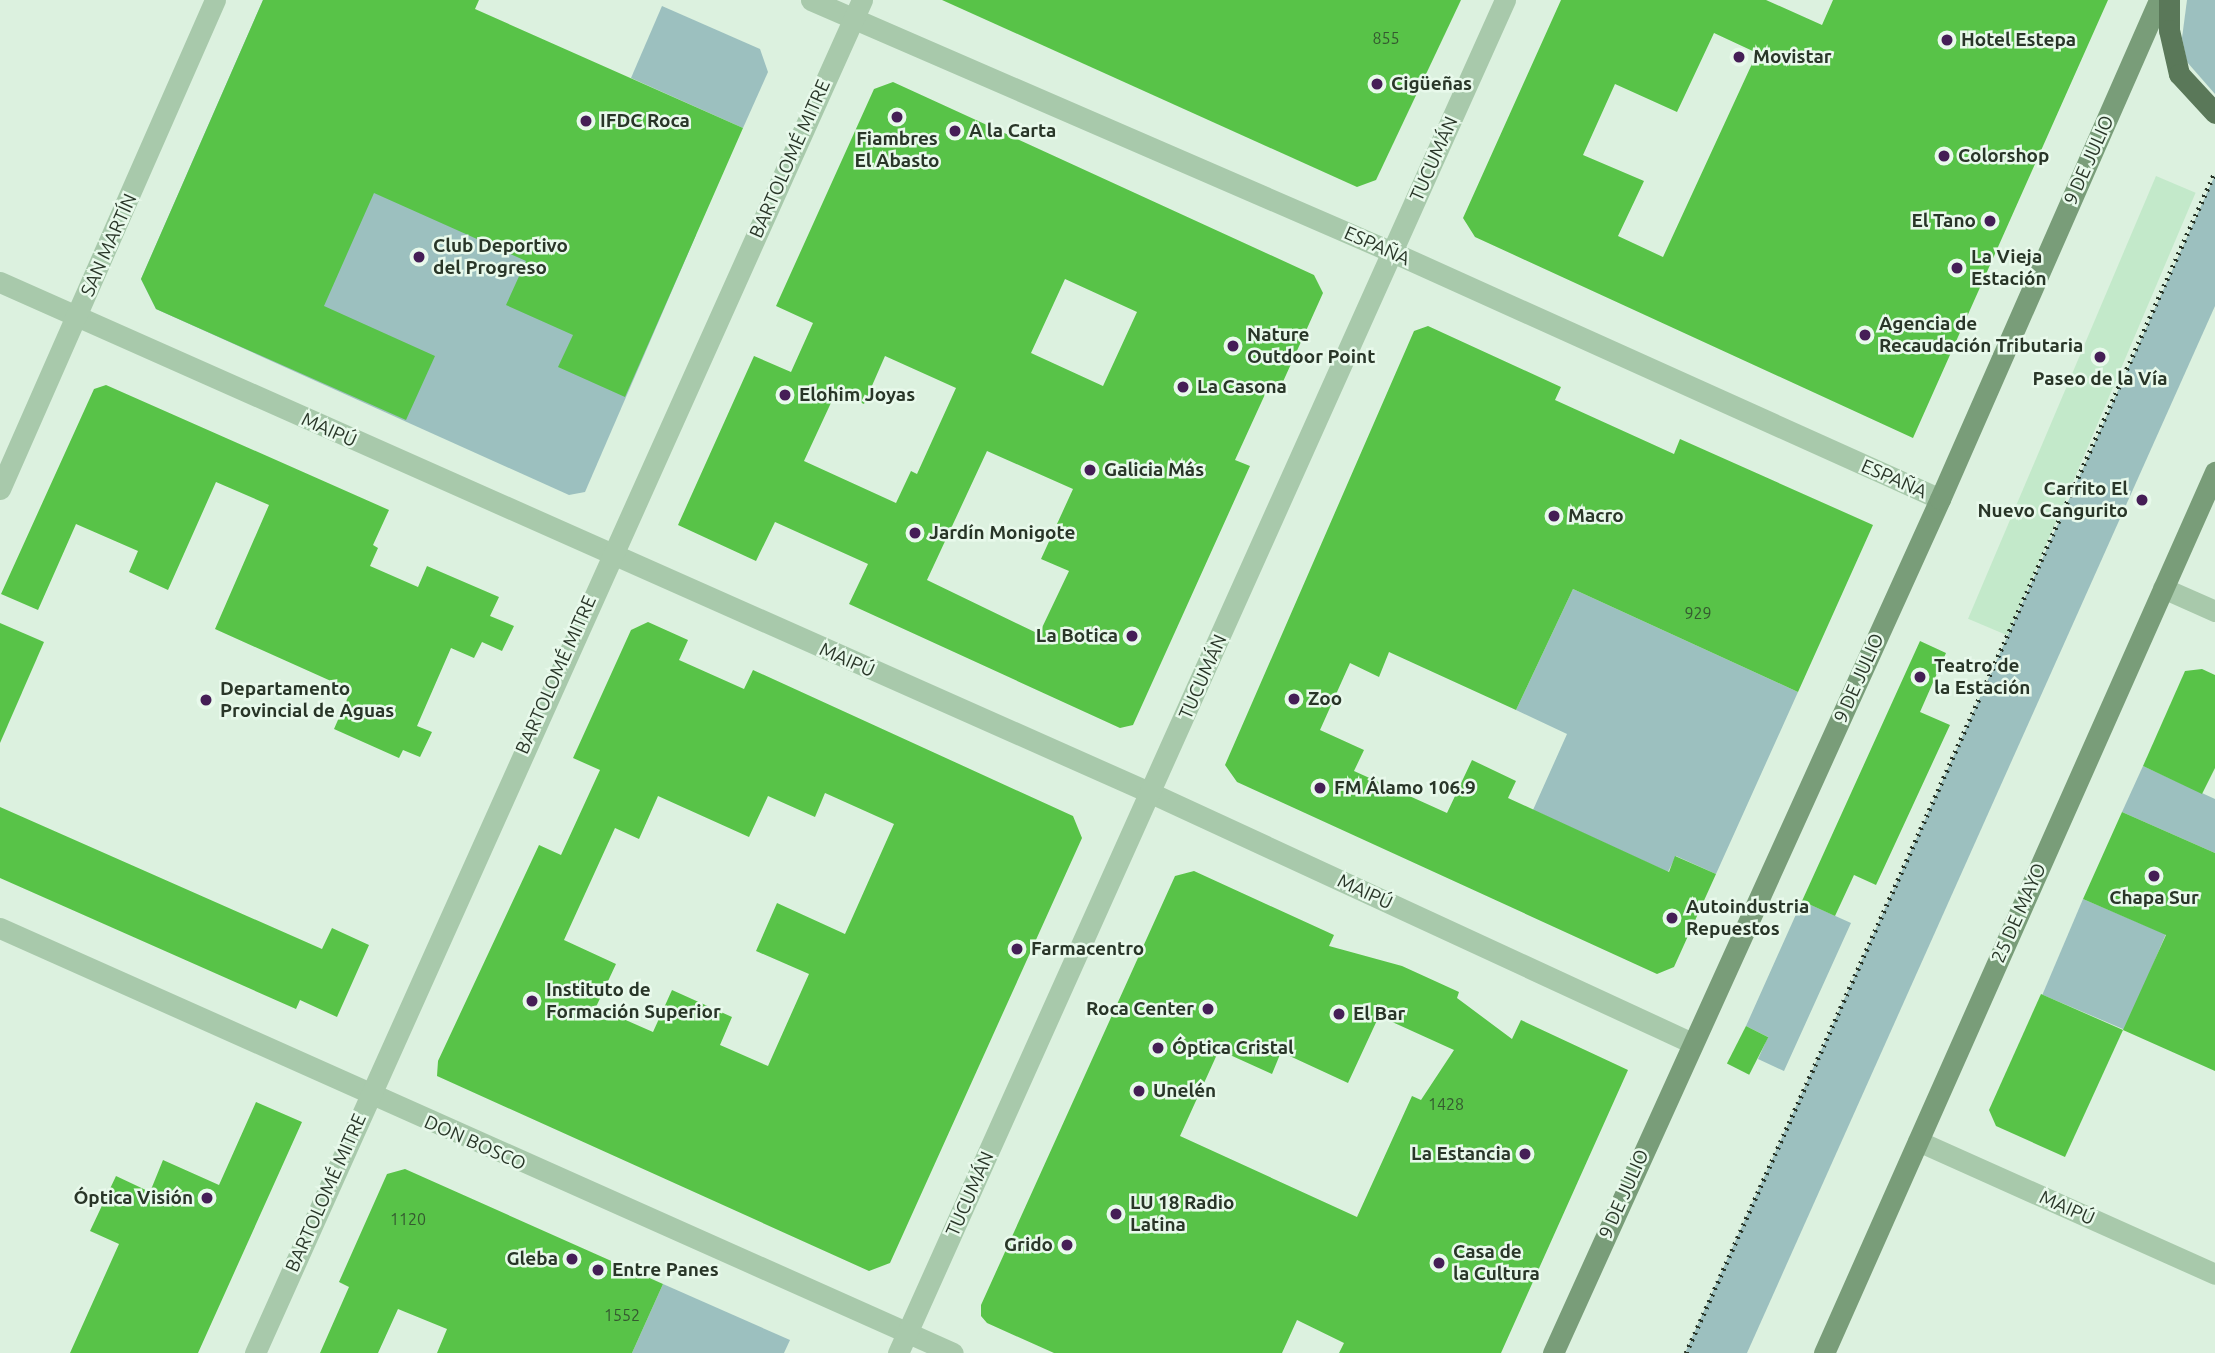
<!DOCTYPE html>
<html>
<head>
<meta charset="utf-8">
<style>
	body { margin:0 }
	#map { position:relative; width:2215px; height:1353px; overflow:hidden; background:#dcf1df; font-family:Ubuntu,sans-serif }
	div>[style] { position:absolute }
	[style*='--x'] { left:calc(var(--x)*1px); top:calc(var(--y)*1px); width:calc(var(--w)*1px); rotate:calc(var(--a)*1deg) }
	.green>* { inset:0; background:#9cc0bf; transform-origin:0 0 }
	.plaza>* { inset:0; background:#c3e9ca; transform-origin:0 0 }
	.building>* { inset:0; background:#58c348; transform-origin:0 0 }
	.street>* { height:21px; margin:-10.5px; padding:0 10.5px; transform-origin:10.5px; border-radius:10.5px; background:#a8c9ab }
	.secondary>* { height:21px; margin:-10.5px; padding:0 10.5px; transform-origin:10.5px; border-radius:10.5px; background:#799d79 }
	.primary>* { height:21px; margin:-10.5px; padding:0 10.5px; transform-origin:10.5px; border-radius:10.5px; background:#5a7859 }
	.rail>* { height:5px; margin-top:-2.5px; transform-origin:0; background:repeating-linear-gradient(90deg,#293628 0 2px,transparent 0 7px) }
	.dots>* { width:19px; height:19px; translate:-50% -50%; box-sizing:border-box; border:4px solid #e8f9eb; border-radius:50% }
	span { translate:-50% -50%; white-space:nowrap; text-align:center; line-height:1.15; -webkit-text-stroke:5px #e8f9eb; paint-order:stroke }
	.number-label { font-size:16px; color:#355930 }
	.number-label span { -webkit-text-stroke-width:0 }
	.poi-label { font-size:19px; color:#293628; font-weight:700 }
	.left { translate:0 -50%; text-align:left }
	.right { translate:-100% -50%; text-align:right }
	.street-label { font-size:19px; color:#293628 }
</style>
</head>
<body>
<div id="map">
	<div class="green">
		<div style="clip-path:polygon(263px 0,696px 235px,585px 492px,569px 495px,156px 309px,141px 279px)"></div>
		<div style="clip-path:polygon(2187px 0,2215px 0,2215px 94px,2187px 62px,2182px 38px)"></div>
		<div style="clip-path:polygon(662px 6px,760px 49px,768px 72px,743px 128px,631px 78px)"></div>
		<div style="clip-path:polygon(2215px 175px,2215px 306px,1747px 1353px,1685px 1353px)"></div>
		<div style="clip-path:polygon(1573px 589px,1798px 692px,1716px 874px,1676px 856px,1668px 872px,1533px 810px,1567px 734px,1516px 710px)"></div>
		<div style="clip-path:polygon(2143px 766px,2215px 799px,2215px 853px,2122px 812px)"></div>
		<div style="left:2083px;top:899px;width:90px;height:104px;rotate:23deg"></div>
		<div style="clip-path:polygon(1802px 901px,1851px 923px,1784px 1071px,1758px 1059px,1768px 1037px,1746px 1026px)"></div>
		<div style="clip-path:polygon(663px 1284px,790px 1340px,784px 1353px,632px 1353px)"></div>
	</div>
	<div class="plaza">
		<div style="left:2156px;top:176px;width:43px;height:481px;rotate:23deg"></div>
	</div>
	<div class="building">
		<div style="clip-path:polygon(263px 0,479px 0,475px 9px,743px 128px,625px 397px,558px 367px,573px 335px,506px 305px,526px 261px,374px 193px,324px 306px,435px 356px,406px 420px,156px 309px,141px 279px)"></div>
		<div style="clip-path:polygon(942px 0,1461px 0,1376px 180px,1357px 187px)"></div>
		<div style="clip-path:polygon(evenodd,1561px 0,1766px 0,1822px 25px,1833px 0,2108px 0,1913px 438px,1475px 237px,1463px 218px,1561px 0,1714px 33px,1757px 53px,1663px 257px,1618px 236px,1644px 181px,1583px 155px,1615px 84px,1677px 112px,1714px 33px)"></div>
		<div style="clip-path:polygon(evenodd,893px 82px,1314px 275px,1323px 293px,1277px 395px,1267px 390px,1235px 460px,1250px 466px,1133px 725px,1120px 728px,849px 604px,868px 564px,775px 522px,756px 561px,678px 525px,754px 356px,791px 372px,813px 323px,776px 306px,874px 89px,893px 82px,1065px 279px,1137px 312px,1103px 386px,1031px 353px,1065px 279px,893px 82px,885px 356px,956px 388px,917px 474px,911px 471px,896px 503px,804px 461px,836px 392px,864px 404px,885px 356px,893px 82px,987px 451px,1073px 489px,1041px 559px,1069px 571px,1039px 634px,927px 580px,987px 451px)"></div>
		<div style="clip-path:polygon(1428px 326px,1561px 387px,1555px 400px,1674px 454px,1680px 439px,1873px 525px,1798px 692px,1573px 589px,1516px 710px,1389px 652px,1379px 677px,1350px 663px,1320px 730px,1364px 750px,1354px 771px,1447px 813px,1472px 760px,1516px 781px,1508px 798px,1669px 872px,1675px 856px,1716px 874px,1674px 967px,1657px 974px,1237px 782px,1225px 765px,1414px 331px)"></div>
		<div style="clip-path:polygon(106px 385px,389px 510px,373px 545px,378px 548px,370px 566px,418px 587px,427px 566px,499px 597px,490px 616px,514px 626px,502px 651px,482px 642px,474px 658px,451px 648px,417px 726px,432px 732px,420px 757px,403px 750px,399px 758px,334px 729px,351px 690px,215px 629px,269px 505px,216px 482px,168px 590px,129px 572px,138px 551px,76px 524px,38px 610px,1px 594px,94px 389px)"></div>
		<div style="clip-path:polygon(evenodd,648px 622px,688px 640px,679px 660px,744px 689px,753px 670px,1073px 816px,1082px 838px,890px 1263px,869px 1271px,437px 1076px,438px 1061px,539px 845px,561px 855px,600px 770px,573px 758px,631px 630px,648px 622px,825px 793px,894px 824px,845px 934px,777px 903px,756px 951px,809px 974px,768px 1066px,720px 1045px,732px 1017px,672px 990px,653px 1032px,596px 1007px,616px 964px,564px 940px,615px 828px,639px 839px,658px 796px,749px 837px,768px 796px,815px 817px,825px 793px)"></div>
		<div style="clip-path:polygon(0 623px,44px 642px,0 743px)"></div>
		<div style="clip-path:polygon(1920px 641px,1946px 653px,1920px 712px,1950px 725px,1876px 885px,1854px 875px,1835px 916px,1802px 901px)"></div>
		<div style="clip-path:polygon(2202px 669px,2215px 675px,2215px 768px,2202px 794px,2143px 766px,2185px 671px)"></div>
		<div style="clip-path:polygon(0 807px,322px 949px,332px 928px,369px 945px,337px 1017px,300px 1000px,296px 1009px,0 878px)"></div>
		<div style="clip-path:polygon(2122px 812px,2215px 853px,2215px 1071px,2123px 1030px,2166px 935px,2083px 899px)"></div>
		<div style="clip-path:polygon(evenodd,1194px 871px,1334px 935px,1329px 946px,1402px 966px,1459px 992px,1457px 998px,1512px 1039px,1521px 1020px,1628px 1070px,1501px 1353px,1339px 1353px,1344px 1343px,1297px 1320px,1282px 1353px,1054px 1353px,987px 1323px,981px 1316px,981px 1305px,1175px 876px,1194px 871px,1379px 1016px,1454px 1050px,1421px 1100px,1412px 1096px,1357px 1217px,1180px 1136px,1219px 1050px,1272px 1074px,1281px 1052px,1348px 1083px,1379px 1016px)"></div>
		<div style="clip-path:polygon(2041px 994px,2123px 1030px,2065px 1157px,1996px 1126px,1989px 1110px)"></div>
		<div style="left:1746px;top:1026px;width:25px;height:42px;rotate:27deg"></div>
		<div style="clip-path:polygon(256px 1102px,302px 1122px,198px 1353px,70px 1353px,119px 1244px,90px 1231px,116px 1176px,150px 1192px,163px 1160px,219px 1185px)"></div>
		<div style="clip-path:polygon(405px 1169px,663px 1284px,632px 1353px,437px 1353px,447px 1329px,398px 1309px,378px 1353px,320px 1353px,349px 1287px,339px 1282px,387px 1174px)"></div>
	</div>
	<div class="street">
		<div style="--x:811;--y:0;--w:633;--a:23.45"></div>
		<div style="--x:1392;--y:252;--w:601;--a:24.26"></div>
		<div style="--x:0;--y:282;--w:1259;--a:23.94"></div>
		<div style="--x:1151;--y:793;--w:596;--a:24.8"></div>
		<div style="--x:0;--y:489;--w:534;--a:-66.27"></div>
		<div style="--x:2163;--y:588;--w:57;--a:23.9"></div>
		<div style="--x:0;--y:928;--w:1043;--a:24.03"></div>
		<div style="--x:1918;--y:1141;--w:325;--a:24.1"></div>
		<div style="--x:255;--y:1353;--w:1483;--a:-65.84"></div>
		<div style="--x:898;--y:1353;--w:1483;--a:-65.84"></div>
	</div>
	<div class="secondary">
		<div style="--x:1553;--y:1353;--w:938;--a:-65.62"></div>
		<div style="--x:1940;--y:499;--w:545;--a:-66.3"></div>
		<div style="--x:1824;--y:1353;--w:964;--a:-66.07"></div>
	</div>
	<div class="primary">
		<div style="--x:2169;--y:0;--w:30;--a:90"></div>
		<div style="--x:2169;--y:30;--w:45;--a:77.2"></div>
		<div style="--x:2179;--y:74;--w:53;--a:47.3"></div>
	</div>
	<div class="rail">
		<div style="--x:1686;--y:1353;--w:1294;--a:-65.87"></div>
	</div>
	<div class="dots">
		<div style="left:1947px;top:40px;background:#451e56"></div>
		<div style="left:1739px;top:57px;background:#451e56"></div>
		<div style="left:1377px;top:84px;background:#451e56"></div>
		<div style="left:897px;top:117px;background:#451e56"></div>
		<div style="left:586px;top:121px;background:#451e56"></div>
		<div style="left:955px;top:131px;background:#451e56"></div>
		<div style="left:1944px;top:156px;background:#451e56"></div>
		<div style="left:1990px;top:221px;background:#451e56"></div>
		<div style="left:419px;top:257px;background:#451e56"></div>
		<div style="left:1957px;top:268px;background:#451e56"></div>
		<div style="left:1865px;top:335px;background:#451e56"></div>
		<div style="left:1233px;top:346px;background:#451e56"></div>
		<div style="left:2100px;top:357px;background:#451e56"></div>
		<div style="left:1183px;top:387px;background:#451e56"></div>
		<div style="left:785px;top:395px;background:#451e56"></div>
		<div style="left:1090px;top:470px;background:#451e56"></div>
		<div style="left:2142px;top:500px;background:#451e56"></div>
		<div style="left:1554px;top:516px;background:#451e56"></div>
		<div style="left:915px;top:533px;background:#451e56"></div>
		<div style="left:1132px;top:636px;background:#451e56"></div>
		<div style="left:1920px;top:677px;background:#451e56"></div>
		<div style="left:1294px;top:699px;background:#451e56"></div>
		<div style="left:206px;top:700px;background:#451e56"></div>
		<div style="left:1320px;top:788px;background:#451e56"></div>
		<div style="left:2154px;top:876px;background:#451e56"></div>
		<div style="left:1672px;top:918px;background:#451e56"></div>
		<div style="left:1017px;top:949px;background:#451e56"></div>
		<div style="left:532px;top:1001px;background:#451e56"></div>
		<div style="left:1208px;top:1009px;background:#451e56"></div>
		<div style="left:1339px;top:1014px;background:#451e56"></div>
		<div style="left:1158px;top:1048px;background:#451e56"></div>
		<div style="left:1139px;top:1091px;background:#451e56"></div>
		<div style="left:1525px;top:1154px;background:#451e56"></div>
		<div style="left:207px;top:1198px;background:#451e56"></div>
		<div style="left:1116px;top:1214px;background:#451e56"></div>
		<div style="left:1067px;top:1245px;background:#451e56"></div>
		<div style="left:572px;top:1259px;background:#451e56"></div>
		<div style="left:1439px;top:1263px;background:#451e56"></div>
		<div style="left:598px;top:1270px;background:#451e56"></div>
	</div>
	<div class="number-label">
		<span style="left:1386px;top:38px">855</span>
		<span style="left:1698px;top:613px">929</span>
		<span style="left:1446px;top:1104px">1428</span>
		<span style="left:408px;top:1219px">1120</span>
		<span style="left:622px;top:1315px">1552</span>
	</div>
	<div class="poi-label">
		<span class="left" style="left:1961px;top:40px">Hotel Estepa</span>
		<span class="left" style="left:1753px;top:57px">Movistar</span>
		<span class="left" style="left:1391px;top:84px">Cigüeñas</span>
		<span class="left" style="left:600px;top:121px">IFDC Roca</span>
		<span class="left" style="left:969px;top:131px">A la Carta</span>
		<span style="left:897px;top:150px">Fiambres<br>El Abasto</span>
		<span class="left" style="left:1958px;top:156px">Colorshop</span>
		<span class="right" style="left:1976px;top:221px">El Tano</span>
		<span class="left" style="left:433px;top:257px">Club Deportivo<br>del Progreso</span>
		<span class="left" style="left:1971px;top:268px">La Vieja<br>Estación</span>
		<span class="left" style="left:1879px;top:335px">Agencia de<br>Recaudación Tributaria</span>
		<span class="left" style="left:1247px;top:346px">Nature<br>Outdoor Point</span>
		<span style="left:2100px;top:379px">Paseo de la Vía</span>
		<span class="left" style="left:1197px;top:387px">La Casona</span>
		<span class="left" style="left:799px;top:395px">Elohim Joyas</span>
		<span class="left" style="left:1104px;top:470px">Galicia Más</span>
		<span class="right" style="left:2128px;top:500px">Carrito El<br>Nuevo Cangurito</span>
		<span class="left" style="left:1568px;top:516px">Macro</span>
		<span class="left" style="left:929px;top:533px">Jardín Monigote</span>
		<span class="right" style="left:1118px;top:636px">La Botica</span>
		<span class="left" style="left:1934px;top:677px">Teatro de<br>la Estación</span>
		<span class="left" style="left:220px;top:700px">Departamento<br>Provincial de Aguas</span>
		<span class="left" style="left:1308px;top:699px">Zoo</span>
		<span class="left" style="left:1334px;top:788px">FM Álamo 106.9</span>
		<span style="left:2154px;top:898px">Chapa Sur</span>
		<span class="left" style="left:1686px;top:918px">Autoindustria<br>Repuestos</span>
		<span class="left" style="left:1031px;top:949px">Farmacentro</span>
		<span class="left" style="left:546px;top:1001px">Instituto de<br>Formación Superior</span>
		<span class="right" style="left:1194px;top:1009px">Roca Center</span>
		<span class="left" style="left:1353px;top:1014px">El Bar</span>
		<span class="left" style="left:1172px;top:1048px">Óptica Cristal</span>
		<span class="left" style="left:1153px;top:1091px">Unelén</span>
		<span class="right" style="left:1511px;top:1154px">La Estancia</span>
		<span class="right" style="left:193px;top:1198px">Óptica Visión</span>
		<span class="left" style="left:1130px;top:1214px">LU 18 Radio<br>Latina</span>
		<span class="right" style="left:1053px;top:1245px">Grido</span>
		<span class="left" style="left:1453px;top:1263px">Casa de<br>la Cultura</span>
		<span class="right" style="left:558px;top:1259px">Gleba</span>
		<span class="left" style="left:612px;top:1270px">Entre Panes</span>
	</div>
	<div class="street-label">
		<span style="left:790px;top:159px;rotate:-66deg">BARTOLOMÉ MITRE</span>
		<span style="left:1434px;top:159px;rotate:-66deg">TUCUMÁN</span>
		<span style="left:2089px;top:160px;rotate:-66deg">9 DE JULIO</span>
		<span style="left:109px;top:245px;rotate:-66deg">SAN MARTÍN</span>
		<span style="left:1377px;top:246px;rotate:24deg">ESPAÑA</span>
		<span style="left:329px;top:430px;rotate:24deg">MAIPÚ</span>
		<span style="left:1894px;top:479px;rotate:24deg">ESPAÑA</span>
		<span style="left:847px;top:660px;rotate:24deg">MAIPÚ</span>
		<span style="left:556px;top:675px;rotate:-66deg">BARTOLOMÉ MITRE</span>
		<span style="left:1203px;top:677px;rotate:-66deg">TUCUMÁN</span>
		<span style="left:1859px;top:678px;rotate:-66deg">9 DE JULIO</span>
		<span style="left:1365px;top:892px;rotate:25deg">MAIPÚ</span>
		<span style="left:2019px;top:913px;rotate:-66deg">25 DE MAYO</span>
		<span style="left:475px;top:1143px;rotate:24deg">DON BOSCO</span>
		<span style="left:326px;top:1193px;rotate:-66deg">BARTOLOMÉ MITRE</span>
		<span style="left:970px;top:1194px;rotate:-66deg">TUCUMÁN</span>
		<span style="left:1624px;top:1194px;rotate:-66deg">9 DE JULIO</span>
		<span style="left:2067px;top:1208px;rotate:24deg">MAIPÚ</span>
	</div>
</div>
</body>
</html>
